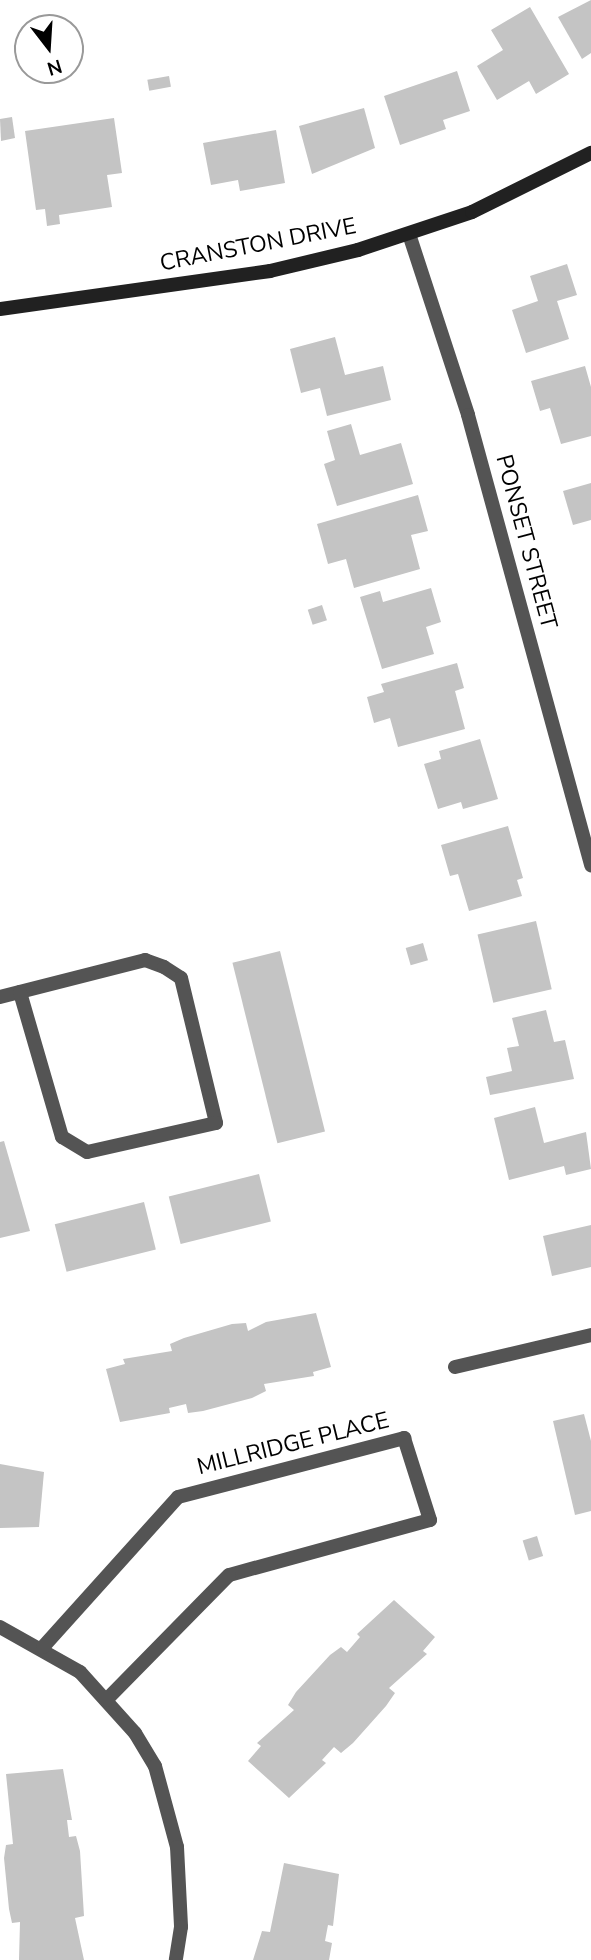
<!DOCTYPE html>
<html>
<head>
<meta charset="utf-8">
<style>
	body { margin:0 }
	#map { position:relative; width:591px; height:1960px; overflow:hidden; background:#fff; font-family:"Nunito Sans",sans-serif }
	div>[style] { position:absolute }
	[style*='--x'] { left:calc(var(--x)*1px); top:calc(var(--y)*1px); width:calc(var(--w)*1px); rotate:calc(var(--a)*1deg) }
	.building>* { inset:0; background:#c4c4c4; transform-origin:0 0 }
	.street>* { height:14px; margin:-7px; padding:0 7px; transform-origin:7px; border-radius:7px; background:#545454 }
	.secondary>* { height:14px; margin:-7px; padding:0 7px; transform-origin:7px; border-radius:7px; background:#212121 }
	span { translate:-50% -50%; white-space:nowrap; text-align:center; line-height:1.15; -webkit-text-stroke:5px #fff; paint-order:stroke }
	.street-label { font-size:23px; color:#000 }
	.north { position:absolute; left:14px; top:14px; width:70px; height:70px; box-sizing:border-box; background:#fff; border:2px solid #999; border-radius:50%; rotate:163deg; font-size:19px; font-weight:700; line-height:28px; text-align:center; color:#000 }
	.north::after { content:''; display:block; margin:auto; width:24px; height:32px; background:#000; clip-path:polygon(50% 0,100% 100%,50% 72%,0 100%) }
</style>
</head>
<body>
<div id="map">
	<div class="building">
		<div style="clip-path:polygon(591px 0,591px 53px,582px 59px,558px 17px)"></div>
		<div style="clip-path:polygon(530px 7px,569px 74px,536px 94px,529px 81px,497px 100px,477px 66px,503px 50px,491px 30px)"></div>
		<div style="clip-path:polygon(457px 71px,470px 111px,443px 120px,446px 129px,400px 145px,384px 96px)"></div>
		<div style="left:169px;top:76px;width:11px;height:22px;rotate:80deg"></div>
		<div style="clip-path:polygon(364px 108px,375px 148px,312px 174px,299px 126px)"></div>
		<div style="clip-path:polygon(12px 117px,15px 138px,1px 141px,0 119px)"></div>
		<div style="clip-path:polygon(114px 118px,122px 173px,107px 175px,112px 207px,59px 215px,60px 224px,47px 226px,45px 209px,36px 210px,25px 131px)"></div>
		<div style="clip-path:polygon(276px 130px,285px 183px,240px 191px,238px 180px,211px 185px,203px 143px)"></div>
		<div style="clip-path:polygon(567px 264px,577px 295px,557px 301px,569px 339px,526px 353px,512px 310px,538px 301px,530px 276px)"></div>
		<div style="clip-path:polygon(335px 337px,345px 375px,383px 366px,391px 400px,327px 416px,320px 388px,301px 393px,290px 349px)"></div>
		<div style="clip-path:polygon(585px 366px,591px 387px,591px 436px,561px 444px,550px 408px,540px 411px,531px 381px)"></div>
		<div style="clip-path:polygon(351px 424px,360px 455px,401px 443px,413px 484px,337px 506px,324px 464px,335px 460px,327px 431px)"></div>
		<div style="clip-path:polygon(591px 483px,591px 520px,573px 525px,563px 491px)"></div>
		<div style="clip-path:polygon(418px 495px,428px 531px,411px 535px,420px 569px,354px 588px,346px 559px,328px 564px,317px 524px)"></div>
		<div style="clip-path:polygon(431px 588px,441px 622px,426px 627px,434px 654px,382px 669px,360px 597px,380px 591px,383px 602px)"></div>
		<div style="left:322px;top:605px;width:16px;height:15px;rotate:72deg"></div>
		<div style="clip-path:polygon(457px 663px,464px 688px,455px 691px,465px 729px,398px 747px,390px 718px,374px 723px,367px 697px,384px 692px,381px 684px)"></div>
		<div style="clip-path:polygon(480px 739px,498px 799px,463px 809px,461px 802px,438px 809px,424px 764px,441px 759px,439px 751px)"></div>
		<div style="clip-path:polygon(508px 826px,523px 878px,517px 880px,522px 896px,469px 911px,458px 874px,450px 876px,441px 845px)"></div>
		<div style="left:536px;top:921px;width:70px;height:60px;rotate:77deg"></div>
		<div style="left:423px;top:943px;width:18px;height:18px;rotate:74deg"></div>
		<div style="left:280px;top:951px;width:186px;height:49px;rotate:76deg"></div>
		<div style="clip-path:polygon(546px 1010px,554px 1042px,565px 1040px,574px 1079px,490px 1095px,486px 1077px,512px 1071px,507px 1048px,519px 1046px,512px 1018px)"></div>
		<div style="clip-path:polygon(535px 1107px,544px 1143px,586px 1132px,591px 1169px,566px 1175px,564px 1166px,509px 1180px,494px 1118px)"></div>
		<div style="clip-path:polygon(4px 1141px,30px 1231px,0 1238px,0 1142px)"></div>
		<div style="left:259px;top:1174px;width:49px;height:93px;rotate:76deg"></div>
		<div style="left:144px;top:1202px;width:49px;height:92px;rotate:76deg"></div>
		<div style="clip-path:polygon(591px 1225px,591px 1267px,552px 1276px,543px 1236px)"></div>
		<div style="clip-path:polygon(316px 1313px,331px 1367px,313px 1372px,314px 1376px,264px 1384px,266px 1391px,252px 1398px,203px 1411px,188px 1413px,186px 1404px,169px 1408px,170px 1413px,120px 1422px,106px 1369px,125px 1364px,123px 1359px,172px 1351px,170px 1344px,184px 1338px,232px 1324px,246px 1323px,248px 1331px,266px 1322px)"></div>
		<div style="clip-path:polygon(584px 1414px,591px 1441px,591px 1511px,575px 1515px,553px 1421px)"></div>
		<div style="clip-path:polygon(0 1464px,44px 1472px,39px 1527px,0 1528px)"></div>
		<div style="left:537px;top:1536px;width:21px;height:15px;rotate:73deg"></div>
		<div style="clip-path:polygon(394px 1600px,435px 1637px,423px 1651px,427px 1654px,389px 1688px,395px 1693px,386px 1706px,353px 1743px,341px 1753px,334px 1747px,322px 1760px,326px 1763px,289px 1798px,248px 1761px,261px 1746px,257px 1743px,294px 1710px,288px 1705px,296px 1692px,330px 1655px,341px 1647px,347px 1652px,360px 1637px,357px 1634px)"></div>
		<div style="clip-path:polygon(63px 1769px,72px 1820px,67px 1820px,69px 1837px,76px 1836px,80px 1851px,84px 1916px,75px 1918px,84px 1960px,19px 1960px,20px 1922px,12px 1923px,9px 1909px,4px 1858px,6px 1845px,13px 1844px,6px 1774px)"></div>
		<div style="clip-path:polygon(284px 1863px,339px 1874px,333px 1926px,328px 1925px,325px 1941px,332px 1943px,329px 1960px,253px 1960px,262px 1931px,270px 1932px)"></div>
	</div>
	<div class="street">
		<div style="--x:409;--y:234;--w:190;--a:71.9"></div>
		<div style="--x:468;--y:415;--w:467;--a:74.7"></div>
		<div style="--x:0;--y:997;--w:150;--a:-14.3"></div>
		<div style="--x:145;--y:960;--w:20;--a:20"></div>
		<div style="--x:164;--y:967;--w:20;--a:33"></div>
		<div style="--x:181;--y:978;--w:149;--a:76.4"></div>
		<div style="--x:216;--y:1123;--w:132;--a:167.3"></div>
		<div style="--x:87;--y:1152;--w:29;--a:-149"></div>
		<div style="--x:62;--y:1137;--w:151;--a:-106.2"></div>
		<div style="--x:455;--y:1367;--w:140;--a:-13.2"></div>
		<div style="--x:0;--y:1627;--w:92;--a:29.4"></div>
		<div style="--x:80;--y:1672;--w:82;--a:48"></div>
		<div style="--x:135;--y:1733;--w:39;--a:59"></div>
		<div style="--x:155;--y:1766;--w:84;--a:74.8"></div>
		<div style="--x:177;--y:1847;--w:80;--a:87.1"></div>
		<div style="--x:181;--y:1927;--w:33;--a:99"></div>
		<div style="--x:43;--y:1647;--w:202;--a:-48"></div>
		<div style="--x:178;--y:1497;--w:234;--a:-14.6"></div>
		<div style="--x:404;--y:1438;--w:86;--a:72.4"></div>
		<div style="--x:430;--y:1520;--w:208;--a:164.7"></div>
		<div style="--x:229;--y:1575;--w:175;--a:134.5"></div>
	</div>
	<div class="secondary">
		<div style="--x:0;--y:309;--w:273;--a:-8"></div>
		<div style="--x:270;--y:271;--w:90;--a:-13.4"></div>
		<div style="--x:358;--y:250;--w:120;--a:-18.4"></div>
		<div style="--x:472;--y:212;--w:133;--a:-26.4"></div>
	</div>
	<div class="street-label">
		<span style="left:258px;top:245px;rotate:-11deg">CRANSTON DRIVE</span>
		<span style="left:526px;top:542px;rotate:75deg">PONSET STREET</span>
		<span style="left:293px;top:1444px;rotate:-14deg">MILLRIDGE PLACE</span>
	</div>
	<div class="north">N</div>
</div>
</body>
</html>
